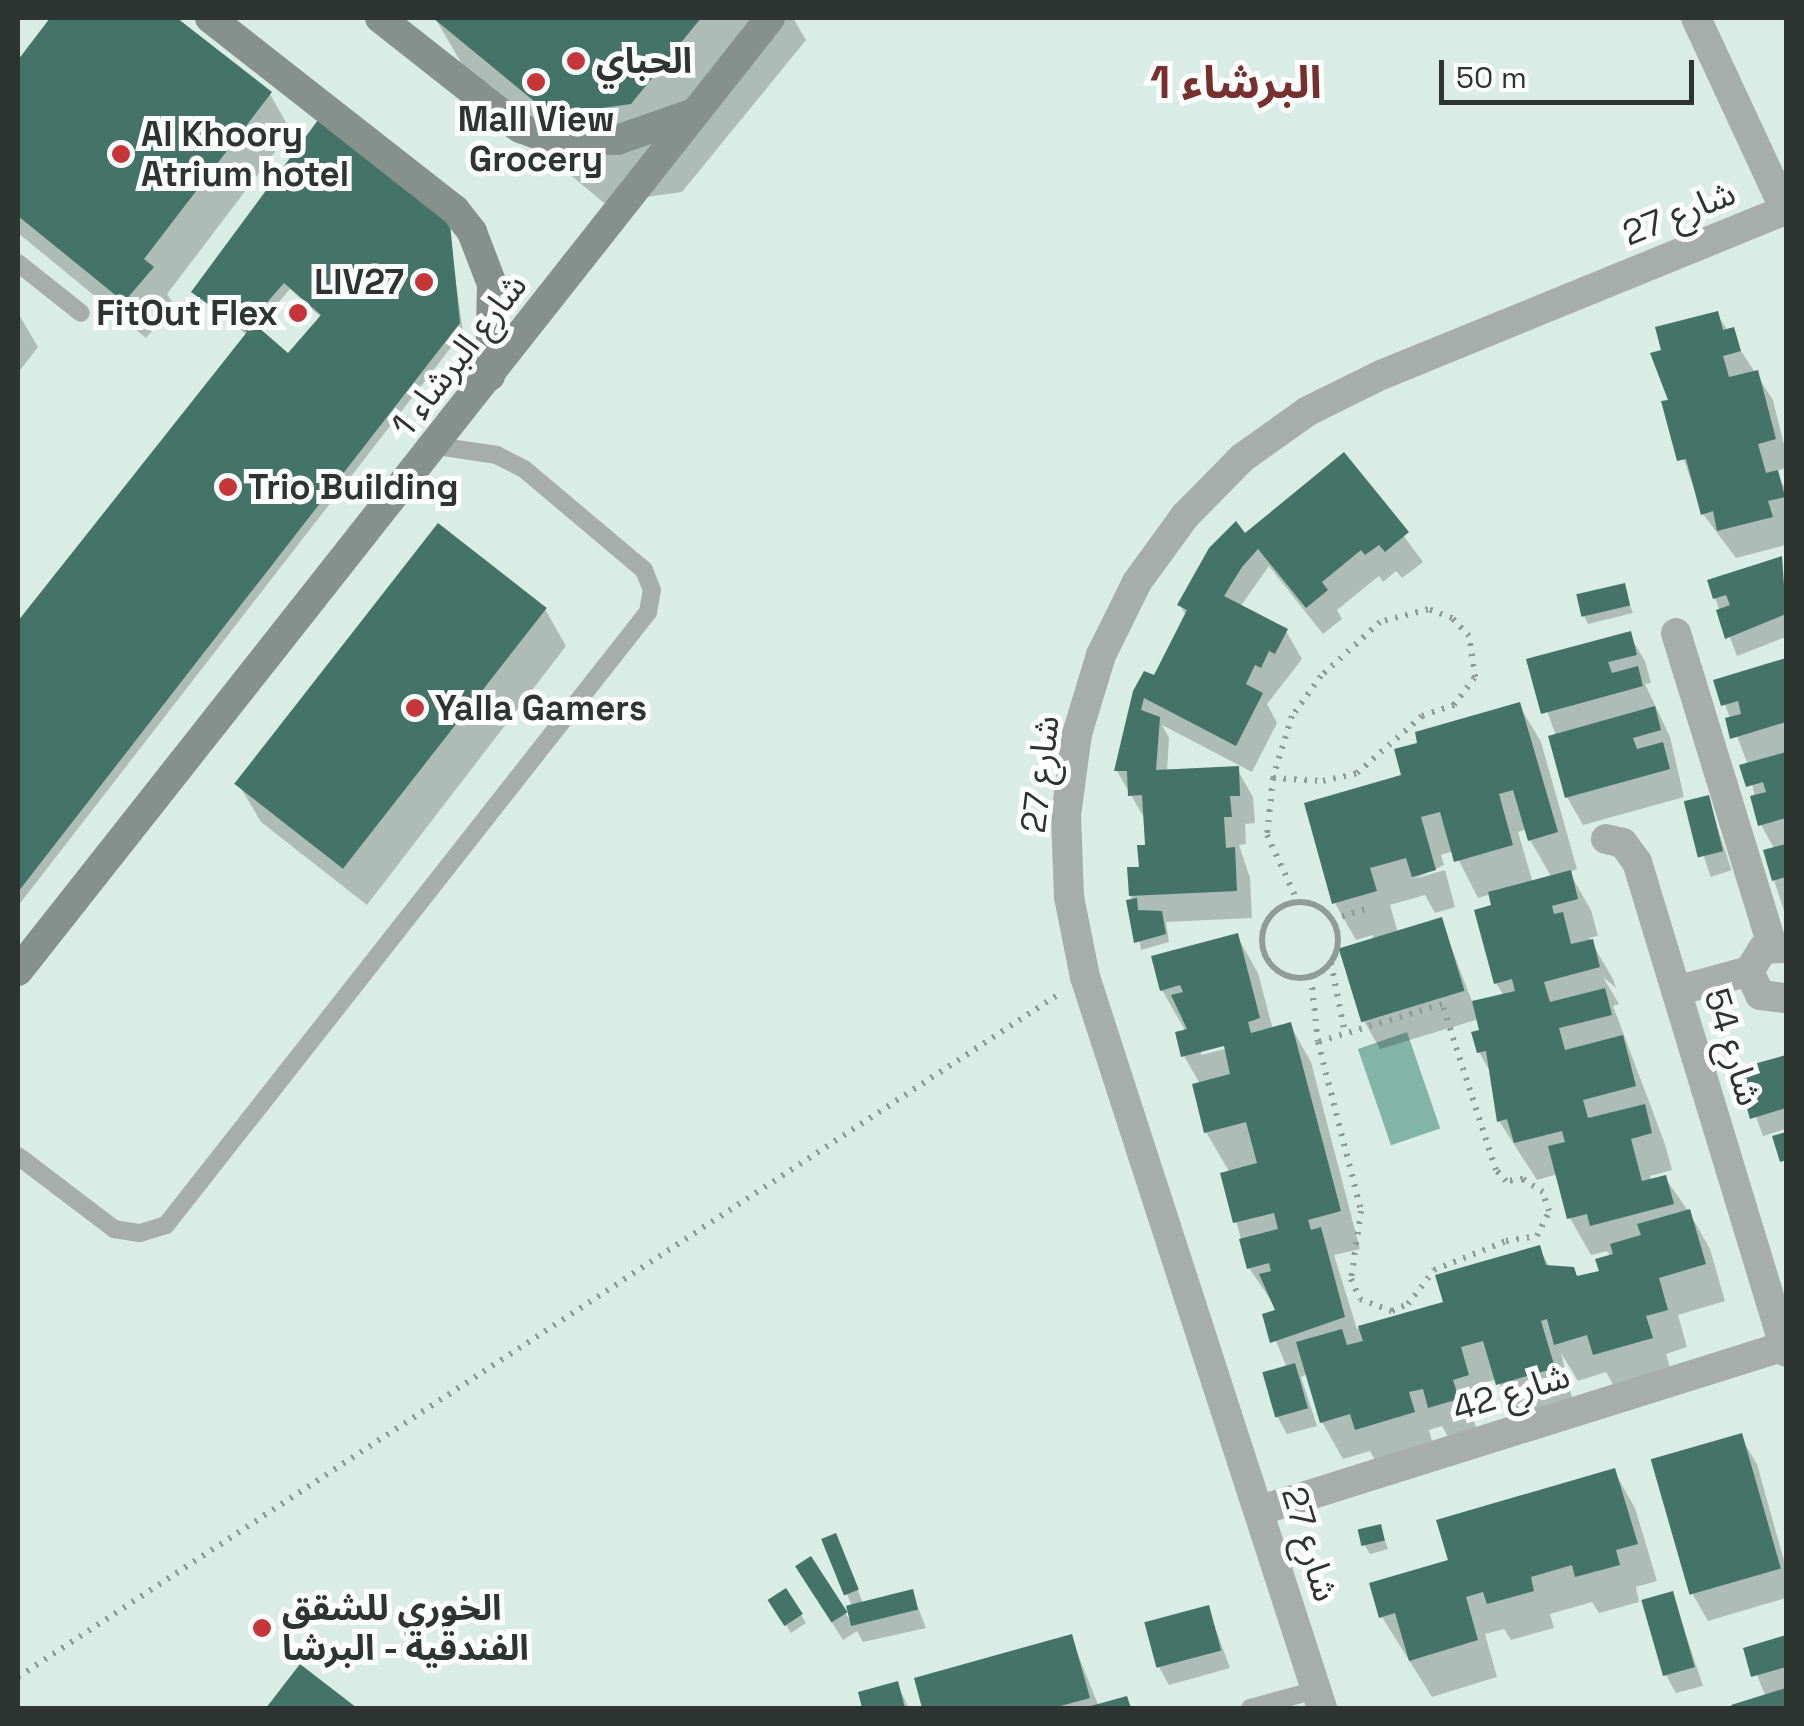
<!DOCTYPE html>
<html>
<head>
<meta charset="utf-8">
<style>
	body { margin:0 }
	#map { position:relative; width:1804px; height:1726px; overflow:hidden; background:#daece6; font-family:"Space Grotesk","Noto Sans Arabic",sans-serif }
	div>[style] { position:absolute }
	[style*='--x'] { left:calc(var(--x)*1px); top:calc(var(--y)*1px); width:calc(var(--w)*1px); rotate:calc(var(--a)*1deg) }
	.water>* { inset:0; background:#83b5a6; transform-origin:0 0 }
	.shadow>* { inset:0; background:#0003; transform-origin:0 0 }
	.building>* { inset:0; background:#447467; transform-origin:0 0 }
	.path>* { height:6px; margin-top:-3px; transform-origin:0; background:repeating-linear-gradient(90deg,#8f9c98 0 2.5px,transparent 0 10.5px) }
	.path>.ring { margin:-3px; padding:0; box-sizing:content-box; background:none; border:6px solid #8f9c98; border-radius:50% }
	.lane>* { height:18px; margin:-9px; padding:0 9px; transform-origin:9px; border-radius:9px; background:#a6adaa }
	.street>* { height:30px; margin:-15px; padding:0 15px; transform-origin:15px; border-radius:15px; background:#a6adaa }
	.secondary>* { height:30px; margin:-15px; padding:0 15px; transform-origin:15px; border-radius:15px; background:#86908d }
	.dots>* { width:28px; height:28px; translate:-50% -50%; box-sizing:border-box; border:5px solid #fff; border-radius:50% }
	span { translate:-50% -50%; white-space:nowrap; text-align:center; line-height:1.15; -webkit-text-stroke:10px #fff; paint-order:stroke }
	.poi-label { font-size:35px; color:#2d3432; font-weight:700 }
	.left { translate:0 -50%; text-align:left }
	.right { translate:-100% -50%; text-align:right }
	.street-label { font-size:35px; color:#2d3432 }
	.district-label { font-size:45px; color:#77302e; font-weight:700 }
	.frame { position:absolute; inset:0; border:20px solid #2d3432; pointer-events:none }
	.scale { position:absolute; left:1439px; top:60px; width:255px; height:45px; box-sizing:border-box; border:5px solid #2d3432; border-top:0; padding-left:12px; font-size:30px; line-height:35px; white-space:nowrap; color:#2d3432; -webkit-text-stroke:8px #fff; paint-order:stroke }
</style>
</head>
<body>
<div id="map">
	<div class="water">
		<div style="left:1407px;top:1032px;width:102px;height:52px;rotate:71deg"></div>
	</div>
	<div class="shadow">
		<div style="clip-path:polygon(53px 18px,173px 18px,270px 94px,291px 131px,167px 294px,174px 305px,146px 338px,18px 233px,18px 64px)"></div>
		<div style="clip-path:polygon(435px 18px,793px 18px,806px 40px,682px 192px,604px 203px,486px 105px)"></div>
		<div style="clip-path:polygon(evenodd,448px 226px,463px 332px,18px 906px,18px 625px,247px 335px,194px 292px,448px 226px,290px 289px,322px 318px,288px 357px,256px 328px,290px 289px)"></div>
		<div style="clip-path:polygon(18px 313px,38px 347px,18px 373px)"></div>
		<div style="clip-path:polygon(1717px 314px,1773px 400px,1786px 453px,1786px 468px,1775px 471px,1786px 490px,1786px 545px,1736px 558px,1703px 514px,1664px 403px,1671px 401px,1664px 352px)"></div>
		<div style="clip-path:polygon(1344px 455px,1423px 562px,1402px 578px,1396px 571px,1383px 582px,1379px 576px,1337px 610px,1342px 619px,1323px 634px,1269px 566px,1240px 607px,1286px 631px,1302px 659px,1267px 704px,1277px 723px,1252px 772px,1162px 725px,1169px 738px,1167px 772px,1237px 769px,1253px 797px,1255px 823px,1245px 824px,1246px 844px,1239px 845px,1250px 878px,1252px 918px,1166px 922px,1169px 942px,1141px 950px,1131px 896px,1147px 847px,1146px 821px,1117px 771px,1134px 697px,1155px 679px,1187px 617px,1180px 605px)"></div>
		<div style="clip-path:polygon(1781px 559px,1786px 637px,1737px 656px,1715px 598px)"></div>
		<div style="clip-path:polygon(1623px 586px,1633px 613px,1588px 624px,1584px 616px)"></div>
		<div style="clip-path:polygon(545px 609px,566px 646px,367px 905px,261px 822px,239px 785px)"></div>
		<div style="clip-path:polygon(1629px 634px,1645px 661px,1651px 683px,1645px 684px,1670px 737px,1684px 797px,1583px 825px,1567px 797px,1556px 736px,1529px 661px)"></div>
		<div style="clip-path:polygon(1786px 660px,1786px 917px,1774px 880px,1775px 850px,1761px 825px,1748px 765px,1716px 681px)"></div>
		<div style="clip-path:polygon(evenodd,1519px 705px,1541px 742px,1577px 869px,1569px 872px,1591px 910px,1598px 936px,1589px 938px,1613px 979px,1616px 988px,1603px 977px,1619px 1004px,1613px 1006px,1665px 1144px,1672px 1170px,1650px 1176px,1652px 1181px,1665px 1178px,1689px 1212px,1710px 1249px,1725px 1301px,1678px 1315px,1687px 1347px,1666px 1354px,1672px 1375px,1617px 1391px,1606px 1372px,1578px 1381px,1561px 1353px,1574px 1405px,1519px 1421px,1497px 1379px,1480px 1384px,1488px 1412px,1473px 1417px,1478px 1436px,1452px 1444px,1442px 1426px,1429px 1430px,1434px 1449px,1378px 1466px,1370px 1451px,1343px 1459px,1322px 1422px,1308px 1374px,1301px 1377px,1317px 1426px,1287px 1434px,1277px 1416px,1287px 1368px,1265px 1315px,1279px 1312px,1249px 1268px,1223px 1174px,1230px 1173px,1206px 1132px,1200px 1084px,1184px 1056px,1178px 1034px,1186px 1032px,1162px 990px,1237px 936px,1258px 973px,1273px 1030px,1290px 1025px,1311px 1062px,1360px 1249px,1334px 1255px,1357px 1329px,1446px 1304px,1539px 1248px,1550px 1268px,1578px 1279px,1602px 1272px,1611px 1257px,1607px 1251px,1591px 1255px,1570px 1218px,1558px 1174px,1537px 1180px,1499px 1121px,1492px 1075px,1479px 1052px,1479px 1019px,1380px 1049px,1364px 1021px,1373px 935px,1356px 940px,1335px 903px,1307px 805px,1404px 776px,1519px 705px,1527px 829px,1530px 840px,1552px 878px,1533px 883px,1518px 832px,1527px 829px,1519px 705px,1454px 851px,1478px 898px,1491px 894px,1494px 907px,1496px 983px,1504px 996px,1473px 1004px,1441px 920px,1398px 933px,1390px 905px,1425px 895px,1435px 913px,1455px 907px,1445px 870px,1414px 879px,1444px 865px,1441px 855px,1454px 851px,1519px 705px,1235px 1041px,1236px 1046px,1201px 1055px,1201px 1050px,1235px 1041px)"></div>
		<div style="left:1708px;top:798px;width:76px;height:22px;rotate:72deg"></div>
		<div style="clip-path:polygon(1786px 1058px,1786px 1129px,1763px 1136px,1739px 1071px)"></div>
		<div style="clip-path:polygon(1740px 1436px,1757px 1464px,1786px 1568px,1786px 1598px,1708px 1621px,1692px 1593px,1654px 1461px)"></div>
		<div style="clip-path:polygon(1614px 1471px,1635px 1508px,1657px 1581px,1636px 1587px,1639px 1602px,1599px 1613px,1592px 1602px,1550px 1614px,1554px 1628px,1511px 1640px,1504px 1629px,1485px 1634px,1497px 1677px,1432px 1697px,1382px 1617px,1451px 1561px)"></div>
		<div style="clip-path:polygon(1380px 1527px,1388px 1549px,1370px 1554px,1365px 1546px)"></div>
		<div style="clip-path:polygon(824px 1540px,839px 1544px,863px 1603px,912px 1592px,926px 1628px,863px 1642px,857px 1631px,843px 1640px,809px 1586px,811px 1560px,853px 1625px,852px 1606px)"></div>
		<div style="clip-path:polygon(1672px 1593px,1703px 1686px,1676px 1693px,1666px 1675px)"></div>
		<div style="clip-path:polygon(771px 1601px,801px 1615px,806px 1623px,791px 1633px)"></div>
		<div style="clip-path:polygon(1208px 1608px,1230px 1668px,1169px 1685px,1159px 1667px)"></div>
		<div style="clip-path:polygon(1071px 1637px,1099px 1707px,1126px 1699px,1131px 1708px,925px 1708px,917px 1680px)"></div>
		<div style="clip-path:polygon(1786px 1638px,1786px 1708px,1735px 1708px,1766px 1697px,1746px 1649px)"></div>
		<div style="clip-path:polygon(897px 1684px,909px 1708px,865px 1708px,861px 1694px)"></div>
	</div>
	<div class="building">
		<div style="clip-path:polygon(50px 18px,177px 18px,272px 92px,144px 259px,154px 267px,124px 302px,18px 216px,18px 60px)"></div>
		<div style="clip-path:polygon(433px 18px,701px 18px,631px 104px,551px 115px)"></div>
		<div style="clip-path:polygon(evenodd,318px 120px,450px 224px,460px 323px,18px 892px,18px 621px,247px 332px,191px 292px,318px 120px,284px 283px,321px 315px,288px 353px,251px 321px,284px 283px)"></div>
		<div style="clip-path:polygon(1718px 311px,1723px 330px,1734px 327px,1741px 351px,1723px 356px,1729px 377px,1758px 370px,1776px 439px,1758px 444px,1766px 473px,1778px 470px,1785px 497px,1768px 501px,1773px 517px,1717px 531px,1713px 511px,1701px 515px,1686px 459px,1677px 461px,1661px 401px,1668px 400px,1650px 353px,1661px 350px,1655px 327px)"></div>
		<div style="clip-path:polygon(1344px 452px,1409px 532px,1385px 552px,1379px 545px,1365px 555px,1361px 550px,1322px 582px,1328px 590px,1306px 608px,1258px 549px,1242px 567px,1224px 596px,1288px 629px,1275px 654px,1269px 651px,1261px 668px,1255px 665px,1246px 684px,1263px 693px,1236px 746px,1144px 698px,1141px 710px,1160px 717px,1156px 770px,1239px 766px,1240px 796px,1230px 796px,1232px 817px,1224px 817px,1226px 848px,1235px 847px,1237px 891px,1129px 896px,1127px 867px,1139px 867px,1137px 845px,1145px 845px,1142px 795px,1128px 796px,1127px 771px,1114px 771px,1133px 691px,1144px 671px,1154px 675px,1187px 610px,1177px 605px,1209px 548px,1236px 521px,1245px 533px)"></div>
		<div style="left:438px;top:523px;width:138px;height:331px;rotate:38deg"></div>
		<div style="clip-path:polygon(1782px 556px,1786px 614px,1725px 639px,1716px 610px,1730px 605px,1726px 595px,1713px 599px,1707px 580px)"></div>
		<div style="left:1625px;top:583px;width:23px;height:50px;rotate:77deg"></div>
		<div style="clip-path:polygon(1631px 631px,1637px 655px,1608px 662px,1612px 673px,1638px 666px,1643px 686px,1541px 714px,1526px 659px)"></div>
		<div style="clip-path:polygon(1786px 658px,1786px 722px,1730px 739px,1725px 718px,1741px 714px,1738px 701px,1721px 706px,1713px 680px)"></div>
		<div style="clip-path:polygon(1520px 702px,1558px 832px,1528px 841px,1513px 790px,1499px 794px,1513px 845px,1454px 862px,1440px 812px,1421px 817px,1436px 870px,1412px 877px,1406px 858px,1370px 868px,1377px 891px,1332px 904px,1304px 803px,1401px 775px,1394px 749px,1417px 743px,1415px 732px)"></div>
		<div style="clip-path:polygon(1655px 706px,1661px 730px,1633px 738px,1637px 749px,1663px 742px,1670px 769px,1565px 798px,1548px 736px)"></div>
		<div style="clip-path:polygon(1786px 752px,1786px 818px,1758px 826px,1750px 796px,1766px 792px,1763px 782px,1746px 787px,1739px 765px)"></div>
		<div style="left:1709px;top:795px;width:58px;height:26px;rotate:76deg"></div>
		<div style="clip-path:polygon(1786px 844px,1786px 877px,1772px 881px,1763px 850px)"></div>
		<div style="clip-path:polygon(1571px 870px,1578px 899px,1552px 906px,1554px 914px,1563px 912px,1571px 944px,1593px 939px,1600px 967px,1544px 982px,1550px 1002px,1605px 988px,1612px 1015px,1559px 1028px,1565px 1050px,1623px 1035px,1636px 1086px,1583px 1100px,1588px 1118px,1645px 1104px,1652px 1133px,1631px 1139px,1642px 1181px,1666px 1175px,1674px 1204px,1590px 1226px,1587px 1214px,1567px 1219px,1548px 1146px,1565px 1142px,1562px 1131px,1514px 1143px,1507px 1119px,1497px 1122px,1486px 1051px,1477px 1053px,1471px 1032px,1479px 1030px,1472px 1001px,1515px 991px,1512px 979px,1494px 984px,1474px 910px,1491px 905px,1488px 892px)"></div>
		<div style="clip-path:polygon(1137px 898px,1138px 910px,1162px 911px,1166px 934px,1134px 943px,1126px 900px)"></div>
		<div style="left:1442px;top:917px;width:77px;height:108px;rotate:73deg"></div>
		<div style="clip-path:polygon(1238px 933px,1260px 1018px,1248px 1022px,1251px 1033px,1291px 1022px,1341px 1211px,1308px 1220px,1311px 1230px,1321px 1227px,1345px 1317px,1270px 1343px,1262px 1314px,1275px 1310px,1259px 1274px,1271px 1271px,1269px 1263px,1247px 1269px,1239px 1239px,1278px 1229px,1274px 1213px,1233px 1223px,1220px 1173px,1257px 1163px,1246px 1122px,1204px 1133px,1192px 1084px,1230px 1074px,1224px 1046px,1181px 1057px,1175px 1032px,1187px 1029px,1171px 995px,1183px 992px,1180px 985px,1160px 991px,1151px 956px)"></div>
		<div style="clip-path:polygon(1786px 1055px,1786px 1108px,1750px 1119px,1736px 1069px)"></div>
		<div style="clip-path:polygon(1786px 1132px,1786px 1160px,1780px 1162px,1772px 1136px)"></div>
		<div style="clip-path:polygon(1690px 1209px,1706px 1264px,1659px 1278px,1668px 1310px,1646px 1316px,1653px 1338px,1593px 1355px,1587px 1335px,1554px 1345px,1547px 1319px,1541px 1321px,1555px 1368px,1496px 1385px,1483px 1341px,1461px 1347px,1469px 1375px,1453px 1380px,1459px 1399px,1428px 1408px,1423px 1389px,1409px 1392px,1415px 1412px,1355px 1430px,1350px 1414px,1320px 1423px,1296px 1342px,1342px 1329px,1347px 1345px,1363px 1341px,1358px 1326px,1443px 1302px,1435px 1275px,1540px 1245px,1546px 1265px,1574px 1267px,1577px 1276px,1599px 1271px,1595px 1259px,1613px 1254px,1610px 1244px,1641px 1235px,1637px 1224px)"></div>
		<div style="left:1295px;top:1363px;width:47px;height:34px;rotate:74deg"></div>
		<div style="left:1742px;top:1433px;width:141px;height:95px;rotate:74deg"></div>
		<div style="clip-path:polygon(1615px 1468px,1638px 1544px,1616px 1550px,1620px 1565px,1575px 1577px,1572px 1565px,1531px 1577px,1534px 1591px,1487px 1604px,1483px 1592px,1466px 1597px,1478px 1640px,1409px 1661px,1395px 1613px,1379px 1618px,1369px 1583px,1448px 1560px,1436px 1520px)"></div>
		<div style="left:1381px;top:1524px;width:17px;height:24px;rotate:77deg"></div>
		<div style="left:836px;top:1533px;width:61px;height:16px;rotate:68deg"></div>
		<div style="left:811px;top:1556px;width:67px;height:19px;rotate:57deg"></div>
		<div style="left:786px;top:1588px;width:31px;height:22px;rotate:57deg"></div>
		<div style="left:913px;top:1589px;width:21px;height:69px;rotate:76deg"></div>
		<div style="left:1673px;top:1591px;width:79px;height:33px;rotate:74deg"></div>
		<div style="left:1209px;top:1605px;width:47px;height:67px;rotate:75deg"></div>
		<div style="clip-path:polygon(1072px 1634px,1090px 1698px,1053px 1708px,922px 1708px,914px 1678px)"></div>
		<div style="clip-path:polygon(1786px 1635px,1786px 1667px,1751px 1677px,1743px 1648px)"></div>
		<div style="clip-path:polygon(300px 1664px,357px 1708px,266px 1708px)"></div>
		<div style="clip-path:polygon(898px 1681px,905px 1708px,862px 1708px,858px 1692px)"></div>
		<div style="clip-path:polygon(1786px 1688px,1786px 1708px,1733px 1708px,1731px 1705px)"></div>
		<div style="clip-path:polygon(1127px 1696px,1131px 1708px,1087px 1708px,1087px 1707px)"></div>
	</div>
	<div class="path">
		<div style="--x:1273;--y:778;--w:50;--a:3.4"></div>
		<div style="--x:1323;--y:781;--w:35;--a:-13"></div>
		<div style="--x:1357;--y:773;--w:86;--a:-41.2"></div>
		<div style="--x:1422;--y:716;--w:34;--a:-19"></div>
		<div style="--x:1454;--y:705;--w:35;--a:-53"></div>
		<div style="--x:1475;--y:677;--w:41;--a:-98.3"></div>
		<div style="--x:1469;--y:636;--w:25;--a:-133"></div>
		<div style="--x:1452;--y:618;--w:26;--a:-159"></div>
		<div style="--x:1428;--y:609;--w:50;--a:164.8"></div>
		<div style="--x:1380;--y:622;--w:80;--a:137.5"></div>
		<div style="--x:1321;--y:676;--w:49;--a:125.9"></div>
		<div style="--x:1292;--y:716;--w:65;--a:107"></div>
		<div style="--x:1273;--y:778;--w:57;--a:96"></div>
		<div style="--x:1267;--y:835;--w:74;--a:65.2"></div>
		<div class="ring" style="left:1262px;top:902px;width:70px;height:70px"></div>
		<div style="--x:1332;--y:920;--w:36;--a:-18"></div>
		<div style="--x:1331;--y:963;--w:72;--a:78.8"></div>
		<div style="--x:1311;--y:977;--w:65;--a:83.9"></div>
		<div style="--x:1318;--y:1042;--w:174;--a:75.7"></div>
		<div style="--x:1361;--y:1211;--w:69;--a:98.4"></div>
		<div style="--x:1351;--y:1279;--w:22;--a:66"></div>
		<div style="--x:1360;--y:1299;--w:34;--a:21"></div>
		<div style="--x:1392;--y:1311;--w:17;--a:-24"></div>
		<div style="--x:1408;--y:1304;--w:43;--a:-52.6"></div>
		<div style="--x:1434;--y:1270;--w:78;--a:-21.9"></div>
		<div style="--x:1506;--y:1241;--w:31;--a:-9"></div>
		<div style="--x:1537;--y:1236;--w:28;--a:-64"></div>
		<div style="--x:1549;--y:1211;--w:20;--a:-108"></div>
		<div style="--x:1543;--y:1192;--w:24;--a:-147"></div>
		<div style="--x:1523;--y:1179;--w:17;--a:173"></div>
		<div style="--x:1506;--y:1181;--w:15;--a:-132"></div>
		<div style="--x:1496;--y:1170;--w:175;--a:-108"></div>
		<div style="--x:1442;--y:1004;--w:130;--a:163"></div>
		<div style="--x:18;--y:1677;--w:1245;--a:-33.27"></div>
	</div>
	<div class="lane">
		<div style="--x:18;--y:263;--w:80;--a:38.4"></div>
		<div style="--x:18;--y:1156;--w:121;--a:37.2"></div>
		<div style="--x:114;--y:1229;--w:26;--a:9"></div>
		<div style="--x:140;--y:1233;--w:27;--a:-17"></div>
		<div style="--x:166;--y:1225;--w:780;--a:-51.82"></div>
		<div style="--x:648;--y:612;--w:22;--a:-80"></div>
		<div style="--x:652;--y:590;--w:22;--a:-112"></div>
		<div style="--x:644;--y:570;--w:157;--a:-139.9"></div>
		<div style="--x:524;--y:469;--w:30;--a:-153"></div>
		<div style="--x:497;--y:455;--w:62;--a:-171.6"></div>
		<div style="--x:1250;--y:1708;--w:68;--a:-15.3"></div>
	</div>
	<div class="street">
		<div style="--x:1696;--y:18;--w:214;--a:65.1"></div>
		<div style="--x:1676;--y:633;--w:327;--a:72.9"></div>
		<div style="--x:1606;--y:839;--w:17;--a:13"></div>
		<div style="--x:1623;--y:843;--w:24;--a:54"></div>
		<div style="--x:1637;--y:862;--w:512;--a:73.09"></div>
		<div style="--x:1786;--y:948;--w:23;--a:178"></div>
		<div style="--x:1763;--y:949;--w:26;--a:122"></div>
		<div style="--x:1749;--y:971;--w:26;--a:65"></div>
		<div style="--x:1760;--y:995;--w:26;--a:7"></div>
		<div style="--x:1676;--y:991;--w:76;--a:-15.3"></div>
		<div style="--x:1261;--y:1510;--w:549;--a:-17.38"></div>
		<div style="--x:1322;--y:1708;--w:768;--a:-107.96"></div>
		<div style="--x:1085;--y:977;--w:82;--a:-101.3"></div>
		<div style="--x:1069;--y:897;--w:82;--a:-92.1"></div>
		<div style="--x:1066;--y:815;--w:82;--a:-82.3"></div>
		<div style="--x:1077;--y:734;--w:83;--a:-73.1"></div>
		<div style="--x:1101;--y:655;--w:81;--a:-63.7"></div>
		<div style="--x:1137;--y:582;--w:82;--a:-54"></div>
		<div style="--x:1185;--y:516;--w:81;--a:-45.5"></div>
		<div style="--x:1242;--y:458;--w:81;--a:-35.5"></div>
		<div style="--x:1308;--y:411;--w:81;--a:-26.3"></div>
		<div style="--x:1381;--y:375;--w:437;--a:-22.2"></div>
	</div>
	<div class="secondary">
		<div style="--x:210;--y:18;--w:311;--a:38.1"></div>
		<div style="--x:455;--y:210;--w:28;--a:52"></div>
		<div style="--x:472;--y:232;--w:56;--a:69"></div>
		<div style="--x:492;--y:284;--w:92;--a:91.2"></div>
		<div style="--x:380;--y:18;--w:178;--a:38.2"></div>
		<div style="--x:520;--y:128;--w:33;--a:20"></div>
		<div style="--x:551;--y:139;--w:66;--a:0.9"></div>
		<div style="--x:617;--y:140;--w:82;--a:-19.3"></div>
		<div style="--x:18;--y:971;--w:1214;--a:-51.72"></div>
	</div>
	<div class="dots">
		<div style="left:576px;top:61px;background:#c63639"></div>
		<div style="left:536px;top:82px;background:#c63639"></div>
		<div style="left:121px;top:154px;background:#c63639"></div>
		<div style="left:424px;top:282px;background:#c63639"></div>
		<div style="left:298px;top:313px;background:#c63639"></div>
		<div style="left:228px;top:487px;background:#c63639"></div>
		<div style="left:415px;top:708px;background:#c63639"></div>
		<div style="left:262px;top:1628px;background:#c63639"></div>
	</div>
	<div class="poi-label">
		<span class="left" style="left:596px;top:61px">الحباي</span>
		<span style="left:536px;top:139px">Mall View<br>Grocery</span>
		<span class="left" style="left:141px;top:154px">Al Khoory<br>Atrium hotel</span>
		<span class="right" style="left:404px;top:282px">LIV27</span>
		<span class="right" style="left:278px;top:313px">FitOut Flex</span>
		<span class="left" style="left:248px;top:487px">Trio Building</span>
		<span class="left" style="left:435px;top:708px">Yalla Gamers</span>
		<span class="left" style="left:282px;top:1628px">الخوري للشقق<br>الفندقية - البرشا</span>
	</div>
	<div class="street-label">
		<span style="left:1679px;top:213px;rotate:-22deg">شارع 27</span>
		<span style="left:459px;top:355px;rotate:-52deg">شارع البرشاء 1</span>
		<span style="left:1040px;top:774px;rotate:-83deg">شارع 27</span>
		<span style="left:1733px;top:1047px;rotate:73deg">شارع 54</span>
		<span style="left:1511px;top:1392px;rotate:-17deg">شارع 42</span>
		<span style="left:1310px;top:1544px;rotate:73deg">شارع 27</span>
	</div>
	<div class="district-label">
		<span style="left:1236px;top:83px">البرشاء 1</span>
	</div>
	<div class="frame"></div>
	<div class="scale">50 m</div>
</div>
</body>
</html>
